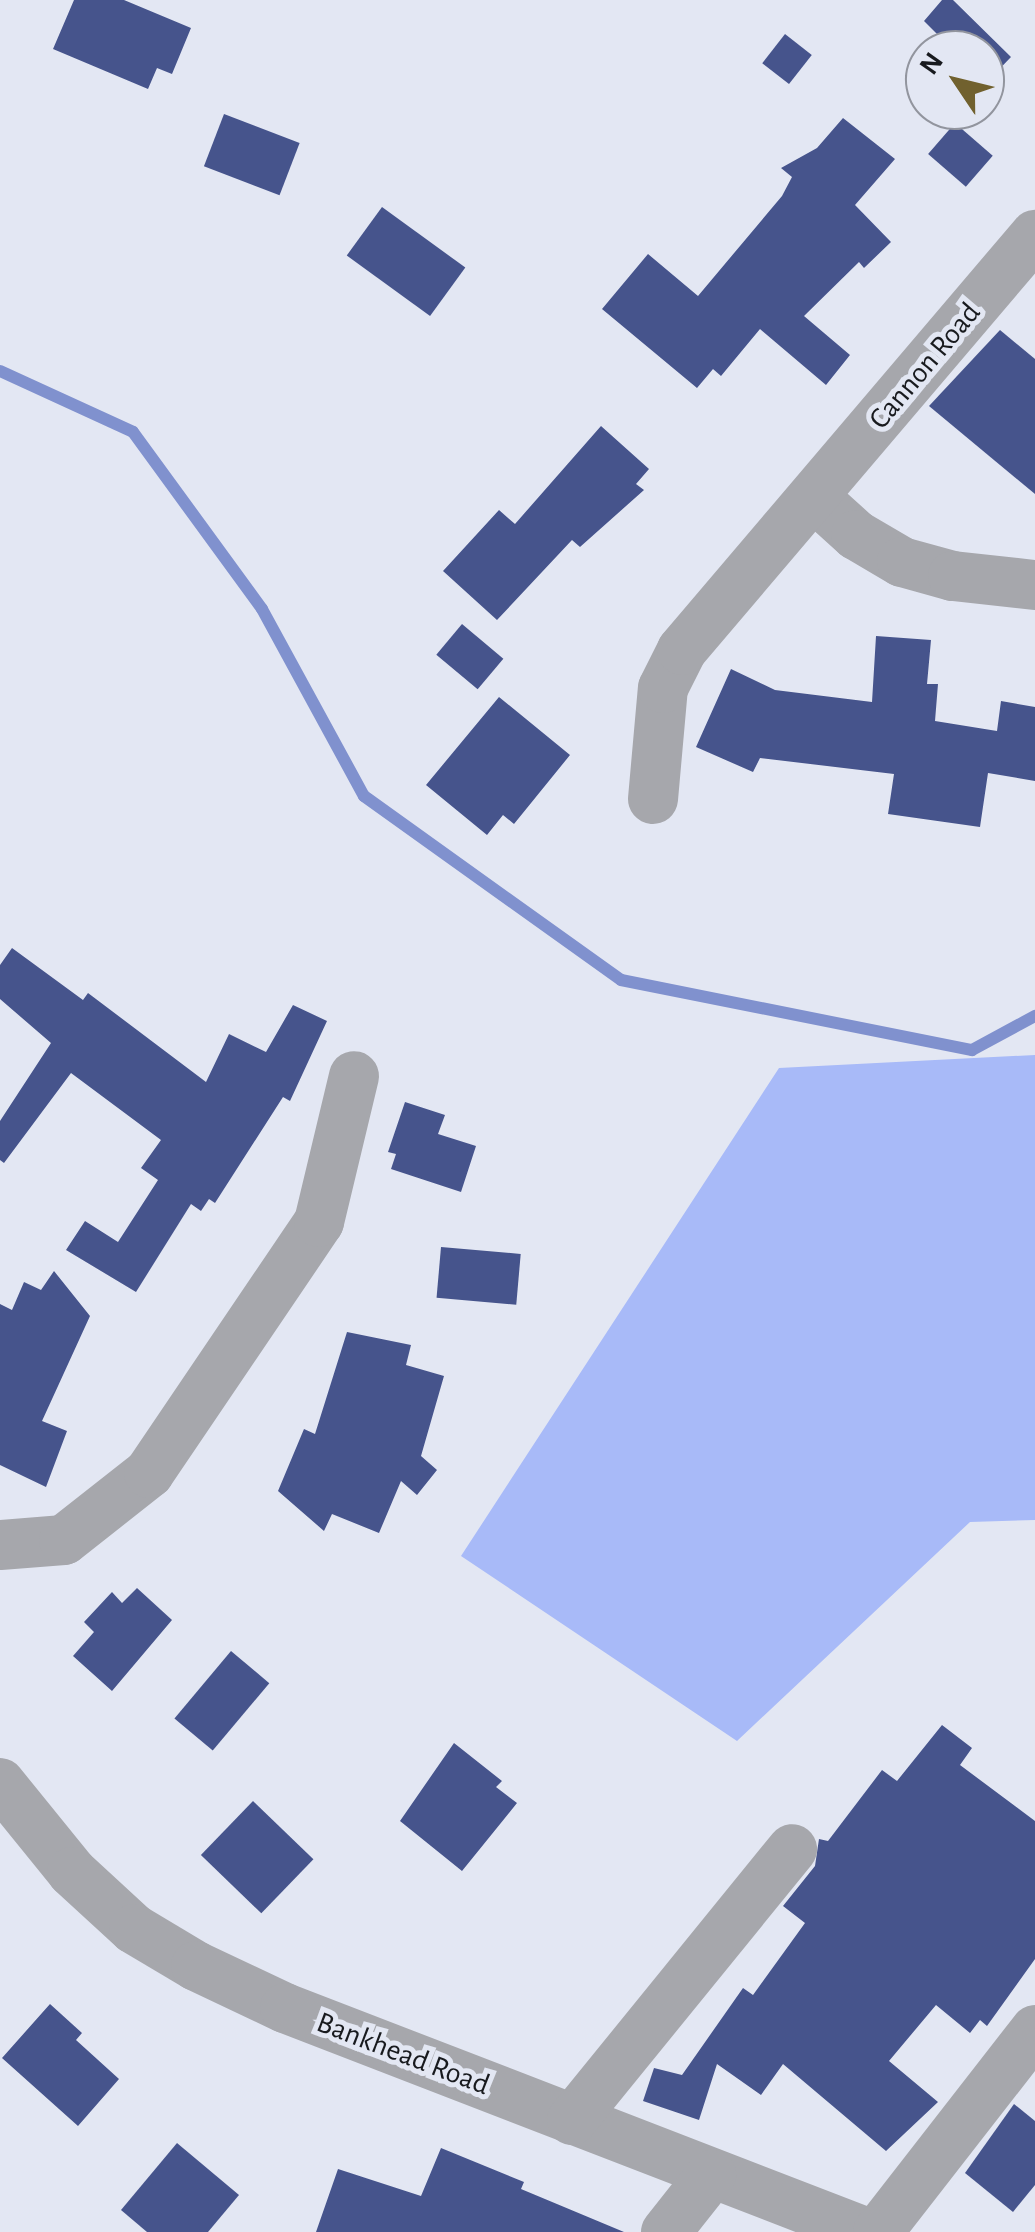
<!DOCTYPE html>
<html>
<head>
<meta charset="utf-8">
<style>
	body { margin:0 }
	#map { position:relative; width:1035px; height:2232px; overflow:hidden; background:#e3e7f3; font-family:"Alegreya Sans",sans-serif }
	div>[style] { position:absolute }
	[style*='--x'] { left:calc(var(--x)*1px); top:calc(var(--y)*1px); width:calc(var(--w)*1px); rotate:calc(var(--a)*1deg) }
	.green>* { inset:0; background:#a8baf8 }
	.stream>* { height:12px; margin:-6px; padding:0 6px; transform-origin:6px; border-radius:6px; background:#8091ce }
	.building>* { inset:0; background:#46548c; transform-origin:0 0 }
	.minor>* { height:50px; margin:-25px; padding:0 25px; transform-origin:25px; border-radius:25px; background:#a6a7ac }
	span { translate:-50% -50%; white-space:nowrap; text-align:center; line-height:1.15; -webkit-text-stroke:10px #e3e7f3; paint-order:stroke }
	.street-label { font-size:30px; color:#181a1e }
	.north { position:absolute; left:905px; top:30px; width:100px; height:100px; box-sizing:border-box; background:#e3e7f3; border:2px solid #92959e; border-radius:50%; rotate:305deg; font-size:28px; font-weight:700; line-height:40px; text-align:center; color:#181a1e }
	.north::after { content:''; display:block; margin:auto; width:35px; height:45px; background:#71612e; clip-path:polygon(50% 0,100% 100%,50% 72%,0 100%) }
</style>
</head>
<body>
<div id="map">
	<div class="green">
		<div style="clip-path:polygon(1035px 1055px,1035px 1520px,970px 1522px,737px 1741px,461px 1556px,779px 1068px)"></div>
	</div>
	<div class="stream">
		<div style="--x:0;--y:371;--w:146;--a:24.6"></div>
		<div style="--x:133;--y:432;--w:219;--a:53.9"></div>
		<div style="--x:262;--y:609;--w:213;--a:61.4"></div>
		<div style="--x:364;--y:796;--w:316;--a:35.6"></div>
		<div style="--x:621;--y:980;--w:358;--a:11.3"></div>
		<div style="--x:972;--y:1050;--w:72;--a:-28.4"></div>
	</div>
	<div class="building">
		<div style="clip-path:polygon(74px 0,124px 0,191px 28px,172px 74px,157px 68px,148px 89px,53px 49px)"></div>
		<div style="clip-path:polygon(942px 0,953px 0,1011px 57px,985px 84px,985px 50px,930px 50px,941px 38px,924px 21px)"></div>
		<div style="left:785px;top:34px;width:34px;height:37px;rotate:38deg"></div>
		<div style="clip-path:polygon(925px 55px,925px 96px,905px 76px)"></div>
		<div style="left:224px;top:114px;width:81px;height:56px;rotate:21deg"></div>
		<div style="clip-path:polygon(843px 118px,895px 159px,855px 205px,891px 242px,864px 268px,859px 262px,804px 316px,850px 355px,826px 385px,760px 329px,721px 376px,713px 369px,697px 388px,602px 309px,648px 254px,698px 296px,782px 196px,792px 177px,781px 168px,817px 148px)"></div>
		<div style="left:955px;top:123px;width:50px;height:41px;rotate:41deg"></div>
		<div style="left:382px;top:207px;width:103px;height:60px;rotate:36deg"></div>
		<div style="clip-path:polygon(1000px 330px,1035px 359px,1035px 494px,929px 406px)"></div>
		<div style="clip-path:polygon(601px 426px,649px 469px,636px 484px,644px 490px,580px 547px,572px 540px,497px 620px,443px 571px,499px 510px,515px 524px)"></div>
		<div style="left:462px;top:624px;width:54px;height:40px;rotate:40deg"></div>
		<div style="clip-path:polygon(876px 636px,931px 640px,927px 684px,938px 684px,935px 721px,997px 731px,1001px 701px,1035px 707px,1035px 781px,988px 773px,980px 827px,888px 814px,894px 774px,760px 758px,753px 772px,696px 747px,731px 669px,775px 690px,872px 702px)"></div>
		<div style="clip-path:polygon(499px 697px,570px 755px,514px 824px,503px 815px,487px 835px,426px 785px)"></div>
		<div style="clip-path:polygon(12px 948px,83px 1000px,88px 993px,206px 1082px,229px 1034px,266px 1052px,293px 1005px,327px 1021px,290px 1101px,283px 1097px,215px 1203px,209px 1199px,201px 1211px,191px 1204px,136px 1292px,66px 1250px,85px 1221px,118px 1242px,158px 1180px,141px 1168px,161px 1140px,71px 1073px,4px 1163px,0 1160px,0 1121px,51px 1043px,0 999px,0 965px)"></div>
		<div style="clip-path:polygon(405px 1102px,445px 1115px,438px 1134px,476px 1146px,461px 1192px,391px 1169px,396px 1154px,388px 1152px)"></div>
		<div style="left:441px;top:1247px;width:80px;height:51px;rotate:5deg"></div>
		<div style="clip-path:polygon(54px 1271px,90px 1316px,42px 1421px,67px 1431px,46px 1487px,0 1465px,0 1304px,12px 1310px,24px 1282px,41px 1290px)"></div>
		<div style="clip-path:polygon(347px 1332px,411px 1345px,406px 1365px,444px 1376px,421px 1456px,437px 1470px,417px 1495px,401px 1481px,379px 1533px,332px 1514px,324px 1531px,278px 1491px,304px 1429px,315px 1434px)"></div>
		<div style="clip-path:polygon(137px 1588px,172px 1620px,112px 1691px,73px 1656px,94px 1632px,84px 1622px,112px 1592px,122px 1603px)"></div>
		<div style="left:231px;top:1651px;width:50px;height:88px;rotate:40deg"></div>
		<div style="clip-path:polygon(942px 1725px,972px 1748px,960px 1765px,1035px 1821px,1035px 1959px,987px 2026px,980px 2020px,970px 2033px,936px 2005px,889px 2061px,938px 2102px,886px 2151px,783px 2064px,761px 2095px,717px 2064px,699px 2120px,643px 2101px,654px 2068px,682px 2075px,743px 1988px,753px 1995px,805px 1923px,783px 1906px,815px 1866px,819px 1839px,828px 1841px,882px 1770px,897px 1781px)"></div>
		<div style="clip-path:polygon(454px 1743px,502px 1781px,496px 1787px,517px 1803px,462px 1871px,400px 1821px)"></div>
		<div style="left:253px;top:1801px;width:84px;height:75px;rotate:44deg"></div>
		<div style="clip-path:polygon(50px 2004px,82px 2033px,76px 2040px,119px 2079px,78px 2126px,2px 2058px)"></div>
		<div style="clip-path:polygon(1014px 2104px,1035px 2121px,1035px 2185px,1013px 2212px,965px 2173px)"></div>
		<div style="clip-path:polygon(177px 2143px,239px 2195px,208px 2232px,147px 2232px,121px 2210px)"></div>
		<div style="clip-path:polygon(441px 2148px,524px 2182px,521px 2189px,624px 2232px,316px 2232px,338px 2169px,421px 2196px)"></div>
	</div>
	<div class="minor">
		<div style="--x:814;--y:497;--w:57;--a:42.1"></div>
		<div style="--x:856;--y:535;--w:53;--a:30.4"></div>
		<div style="--x:902;--y:562;--w:53;--a:15.4"></div>
		<div style="--x:953;--y:576;--w:82;--a:6.3"></div>
		<div style="--x:653;--y:799;--w:111;--a:-84.9"></div>
		<div style="--x:663;--y:688;--w:42;--a:-63.4"></div>
		<div style="--x:682;--y:650;--w:545;--a:-49.62"></div>
		<div style="--x:0;--y:1545;--w:64;--a:-4.5"></div>
		<div style="--x:64;--y:1540;--w:108;--a:-38.2"></div>
		<div style="--x:149;--y:1473;--w:303;--a:-55.9"></div>
		<div style="--x:319;--y:1222;--w:150;--a:-76.5"></div>
		<div style="--x:0;--y:1783;--w:114;--a:51"></div>
		<div style="--x:72;--y:1872;--w:84;--a:42.6"></div>
		<div style="--x:134;--y:1929;--w:72;--a:30.8"></div>
		<div style="--x:196;--y:1966;--w:98;--a:25.3"></div>
		<div style="--x:285;--y:2008;--w:622;--a:21.12"></div>
		<div style="--x:572;--y:2120;--w:349;--a:-50.9"></div>
		<div style="--x:666;--y:2232;--w:73;--a:-51.7"></div>
		<div style="--x:878;--y:2232;--w:256;--a:-52.1"></div>
	</div>
	<div class="street-label">
		<span style="left:925px;top:366px;rotate:-50deg">Cannon Road</span>
		<span style="left:403px;top:2054px;rotate:21deg">Bankhead Road</span>
	</div>
	<div class="north">N</div>
</div>
</body>
</html>
